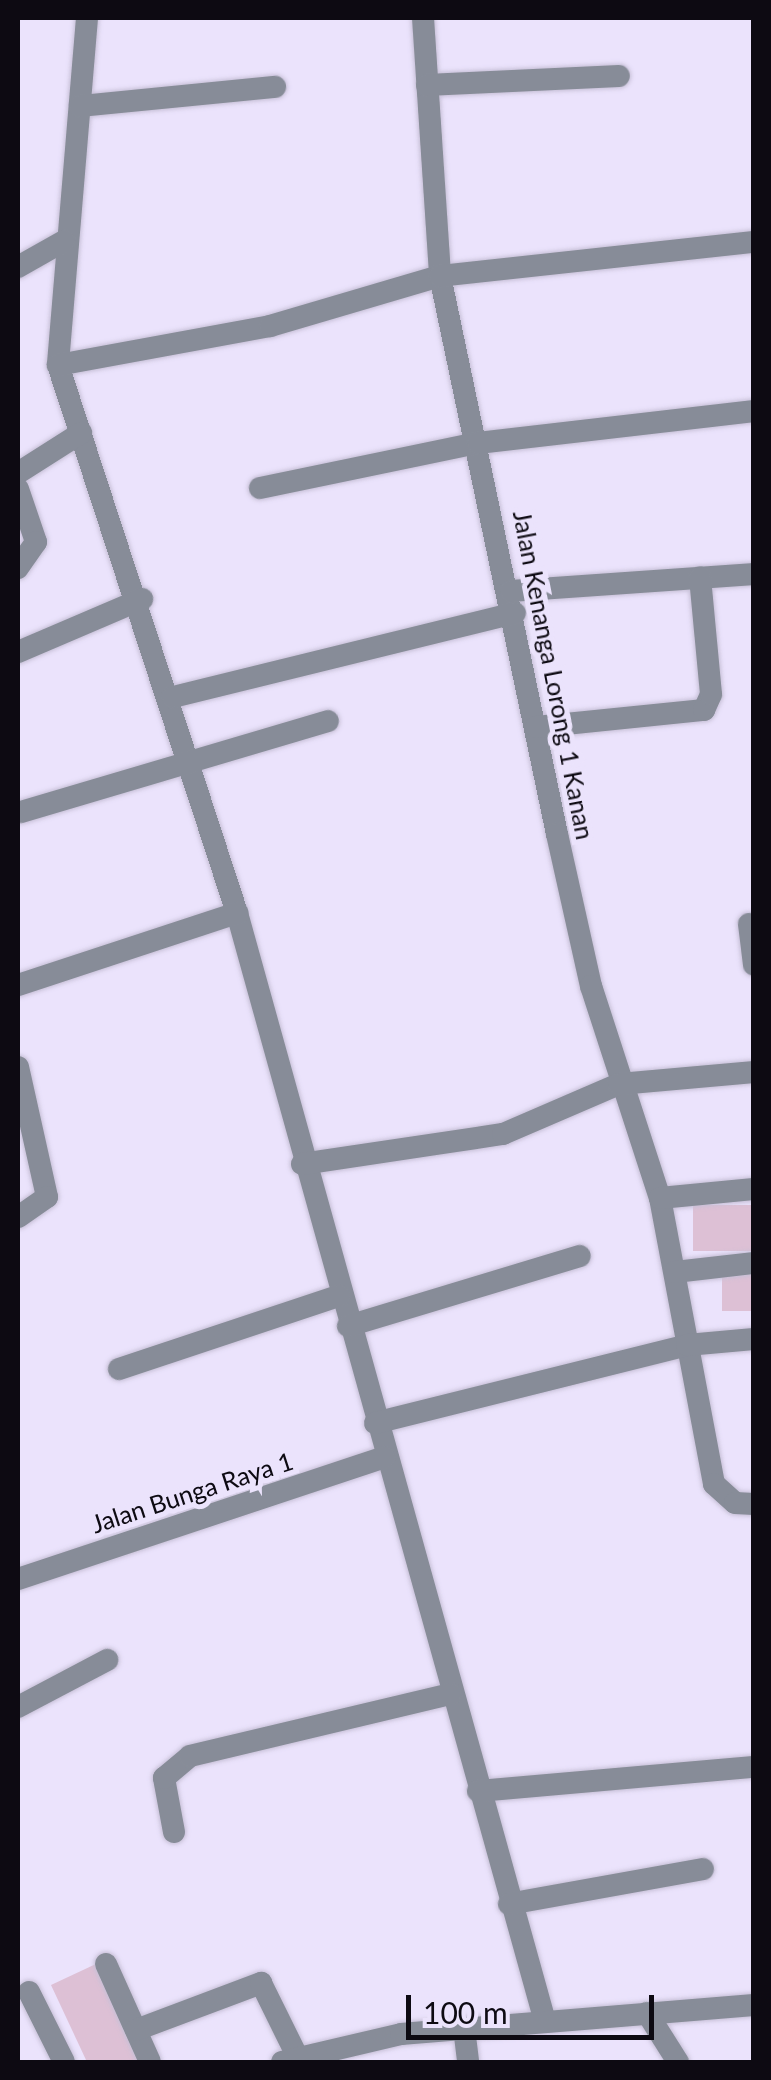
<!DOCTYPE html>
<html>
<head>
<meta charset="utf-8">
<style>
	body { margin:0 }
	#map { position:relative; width:771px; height:2080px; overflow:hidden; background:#ebe3fc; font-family:Lato,sans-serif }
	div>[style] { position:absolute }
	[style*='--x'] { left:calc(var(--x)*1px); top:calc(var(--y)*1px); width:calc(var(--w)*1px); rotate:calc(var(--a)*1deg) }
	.building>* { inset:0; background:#ddc0d5; transform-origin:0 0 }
	.roads { filter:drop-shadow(0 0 2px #c7c0d7) drop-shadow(0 0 2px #c7c0d7) }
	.minor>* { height:22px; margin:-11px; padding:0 11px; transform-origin:11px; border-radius:11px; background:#878c98 }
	span { translate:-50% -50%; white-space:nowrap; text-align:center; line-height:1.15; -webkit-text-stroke:10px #ebe3fc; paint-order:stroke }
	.street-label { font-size:25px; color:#0d0a12 }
	.frame { position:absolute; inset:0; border:20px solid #0d0a12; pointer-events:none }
	.scale { position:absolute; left:406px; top:1995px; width:248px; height:45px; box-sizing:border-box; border:5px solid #0d0a12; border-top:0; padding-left:12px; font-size:30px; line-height:35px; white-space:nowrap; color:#0d0a12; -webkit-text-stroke:8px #ebe3fc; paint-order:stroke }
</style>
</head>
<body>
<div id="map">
	<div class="building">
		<div style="left:754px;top:1205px;width:46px;height:61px;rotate:90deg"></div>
		<div style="left:754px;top:1273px;width:38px;height:32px;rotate:90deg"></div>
		<div style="clip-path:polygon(98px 1963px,145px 2062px,87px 2062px,51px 1985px)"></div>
	</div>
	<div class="roads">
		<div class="minor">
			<div style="--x:87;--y:18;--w:348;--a:94.8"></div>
			<div style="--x:58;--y:365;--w:576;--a:71.91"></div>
			<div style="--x:237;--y:913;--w:1150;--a:74.47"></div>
			<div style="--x:423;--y:18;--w:259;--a:86.2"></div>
			<div style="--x:440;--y:276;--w:570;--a:78.16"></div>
			<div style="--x:557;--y:834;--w:156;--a:77.4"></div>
			<div style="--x:591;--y:986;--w:223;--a:72"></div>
			<div style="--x:660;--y:1198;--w:291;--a:79.3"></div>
			<div style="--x:714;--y:1484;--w:28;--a:42"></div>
			<div style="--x:735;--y:1503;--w:19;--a:3"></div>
			<div style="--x:427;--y:85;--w:192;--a:-2.7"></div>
			<div style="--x:80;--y:106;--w:196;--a:-5.6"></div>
			<div style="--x:18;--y:267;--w:53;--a:-29.5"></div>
			<div style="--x:58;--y:365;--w:216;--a:-10.4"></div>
			<div style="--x:270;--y:326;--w:177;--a:-16.4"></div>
			<div style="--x:440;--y:276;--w:316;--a:-6.2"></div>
			<div style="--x:18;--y:473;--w:75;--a:-32.4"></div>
			<div style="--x:260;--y:488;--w:223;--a:-11.7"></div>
			<div style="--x:478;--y:443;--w:278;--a:-6.6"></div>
			<div style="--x:18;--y:489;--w:56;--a:71.2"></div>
			<div style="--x:36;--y:542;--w:32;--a:125"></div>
			<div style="--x:511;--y:591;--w:244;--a:-4"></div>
			<div style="--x:18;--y:652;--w:135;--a:-23.1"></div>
			<div style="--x:173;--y:697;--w:352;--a:-13.8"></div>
			<div style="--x:536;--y:727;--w:169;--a:-5.8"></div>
			<div style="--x:704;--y:710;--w:17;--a:-66"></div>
			<div style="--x:711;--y:694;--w:117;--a:-95.4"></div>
			<div style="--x:21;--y:812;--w:320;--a:-16.5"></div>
			<div style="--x:749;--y:924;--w:41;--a:83"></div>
			<div style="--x:18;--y:985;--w:231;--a:-18.2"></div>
			<div style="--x:18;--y:1067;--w:133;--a:77.4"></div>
			<div style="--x:47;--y:1197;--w:35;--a:145"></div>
			<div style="--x:302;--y:1164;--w:203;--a:-8.5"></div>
			<div style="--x:503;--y:1134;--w:126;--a:-23.3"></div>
			<div style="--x:619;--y:1084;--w:136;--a:-5.1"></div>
			<div style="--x:660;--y:1198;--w:94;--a:-5.5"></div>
			<div style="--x:675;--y:1272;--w:80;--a:-6.5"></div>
			<div style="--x:348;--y:1326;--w:242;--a:-16.8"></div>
			<div style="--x:119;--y:1369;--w:232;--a:-18.4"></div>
			<div style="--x:375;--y:1423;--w:322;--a:-14"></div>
			<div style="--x:687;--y:1345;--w:67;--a:-5.1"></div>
			<div style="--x:18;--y:1579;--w:386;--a:-18.4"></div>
			<div style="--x:18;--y:1707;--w:101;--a:-27.8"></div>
			<div style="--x:478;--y:1791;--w:277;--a:-5"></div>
			<div style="--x:174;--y:1832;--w:55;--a:-100.5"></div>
			<div style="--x:164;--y:1778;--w:34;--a:-40"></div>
			<div style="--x:190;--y:1756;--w:268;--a:-13.4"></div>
			<div style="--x:509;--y:1904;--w:197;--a:-10.2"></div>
			<div style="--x:106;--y:1964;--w:107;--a:65.8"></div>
			<div style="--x:29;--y:1992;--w:78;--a:63.4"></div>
			<div style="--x:647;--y:2013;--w:58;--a:57.7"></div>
			<div style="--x:464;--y:2028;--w:34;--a:83"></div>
			<div style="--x:136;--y:2030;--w:134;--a:-20.6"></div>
			<div style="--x:261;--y:1983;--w:84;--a:63.7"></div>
			<div style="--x:282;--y:2062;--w:122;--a:-13.2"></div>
			<div style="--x:401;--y:2034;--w:354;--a:-4.7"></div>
		</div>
	</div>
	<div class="street-label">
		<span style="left:554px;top:675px;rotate:79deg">Jalan Kenanga Lorong 1 Kanan</span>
		<span style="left:192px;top:1492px;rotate:-18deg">Jalan Bunga Raya 1</span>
	</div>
	<div class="frame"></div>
	<div class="scale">100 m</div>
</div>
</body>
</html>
